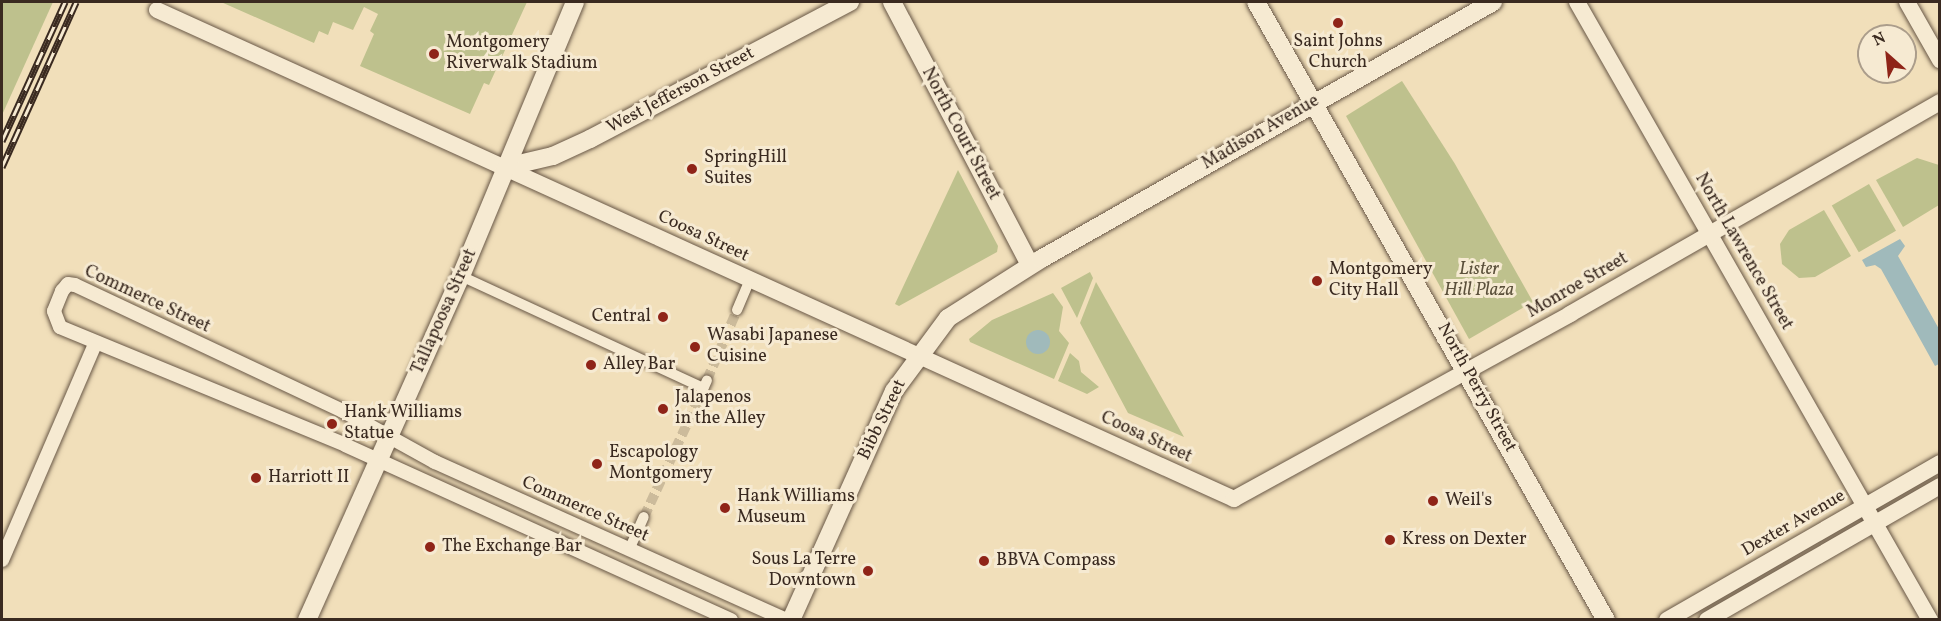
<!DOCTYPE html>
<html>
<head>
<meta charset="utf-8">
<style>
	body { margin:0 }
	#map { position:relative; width:1941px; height:621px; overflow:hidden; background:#f1dfba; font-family:Vollkorn,serif }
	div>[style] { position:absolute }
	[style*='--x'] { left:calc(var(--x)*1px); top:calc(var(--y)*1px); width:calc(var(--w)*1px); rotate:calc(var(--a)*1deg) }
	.green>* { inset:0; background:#bec18d; transform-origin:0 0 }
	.water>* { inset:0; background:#a0babb }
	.round { border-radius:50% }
	.pedestrian-tunnel>* { height:10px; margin-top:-5px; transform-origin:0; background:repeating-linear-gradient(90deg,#ccbb9b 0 10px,transparent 0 15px) }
	.roads { filter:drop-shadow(0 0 2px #685746) drop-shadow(0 0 2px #685746) }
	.pedestrian>* { height:10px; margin:-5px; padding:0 5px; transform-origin:5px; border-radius:5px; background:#f6ead2 }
	.minor>* { height:14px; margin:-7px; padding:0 7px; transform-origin:7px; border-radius:7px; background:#f6ead2 }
	.tertiary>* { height:16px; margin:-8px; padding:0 8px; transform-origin:8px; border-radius:8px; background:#f6ead2 }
	.secondary>* { height:18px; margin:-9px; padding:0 9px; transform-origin:9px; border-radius:9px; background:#f6ead2 }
	.rail>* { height:7px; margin-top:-3.5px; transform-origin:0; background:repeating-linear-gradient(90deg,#f6ead2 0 14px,#3a2a20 0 28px); box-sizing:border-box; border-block:2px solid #3a2a20 }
	.dots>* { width:16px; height:16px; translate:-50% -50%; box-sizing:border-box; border:3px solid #f6ead2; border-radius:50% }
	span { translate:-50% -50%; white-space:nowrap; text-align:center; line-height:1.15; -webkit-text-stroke:6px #f6ead2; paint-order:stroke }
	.poi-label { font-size:18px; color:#3a2a20 }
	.left { translate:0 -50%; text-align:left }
	.right { translate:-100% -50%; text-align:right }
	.street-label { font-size:18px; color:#3a2a20 }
	.park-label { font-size:18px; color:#5b503b; font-style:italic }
	.frame { position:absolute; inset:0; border:3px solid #3a2a20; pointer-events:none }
	.north { position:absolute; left:1857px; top:24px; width:60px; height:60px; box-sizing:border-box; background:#f6ead2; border:2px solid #ab9d8b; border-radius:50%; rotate:333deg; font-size:16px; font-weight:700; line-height:24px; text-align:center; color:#3a2a20 }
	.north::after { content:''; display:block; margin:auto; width:21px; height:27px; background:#8f2418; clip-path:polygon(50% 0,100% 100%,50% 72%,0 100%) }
</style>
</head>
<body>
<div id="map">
	<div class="green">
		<div style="clip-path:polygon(2px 2px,53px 2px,2px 115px)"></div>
		<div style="clip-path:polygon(221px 2px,527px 2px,489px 85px,484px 83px,470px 114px,360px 66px,374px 34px,370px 31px,378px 14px,364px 7px,353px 30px,333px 22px,328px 35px,319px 31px,314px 43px)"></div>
		<div style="clip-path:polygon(1402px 81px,1455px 164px,1533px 302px,1469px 339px,1346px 116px)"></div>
		<div style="clip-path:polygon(1917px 158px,1939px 165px,1939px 205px,1903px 227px,1876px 180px)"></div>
		<div style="clip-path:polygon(958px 170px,998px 246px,997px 252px,899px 306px,895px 304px)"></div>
		<div style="left:1869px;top:184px;width:54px;height:43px;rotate:60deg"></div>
		<div style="clip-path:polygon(1824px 210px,1851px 256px,1815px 277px,1799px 278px,1782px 264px,1780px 244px,1789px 230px)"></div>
		<div style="clip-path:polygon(1090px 272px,1093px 278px,1077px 318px,1061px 288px)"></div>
		<div style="clip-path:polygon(1096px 282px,1184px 437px,1128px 413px,1080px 323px)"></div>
		<div style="clip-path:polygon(1053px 293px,1063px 307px,1059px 331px,1069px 343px,1054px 379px,970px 342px,969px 339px,992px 320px)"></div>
		<div style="clip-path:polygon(1070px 353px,1079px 361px,1081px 372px,1099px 387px,1087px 394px,1058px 381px)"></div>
	</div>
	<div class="water">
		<div style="clip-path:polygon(1900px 239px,1905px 246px,1898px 256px,1939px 329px,1939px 364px,1935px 366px,1881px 269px,1875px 265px,1866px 267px,1862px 260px)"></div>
		<div class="round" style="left:1026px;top:330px;width:24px;height:24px"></div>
	</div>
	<div class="pedestrian-tunnel">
		<div style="--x:707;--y:380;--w:76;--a:-66.8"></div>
		<div style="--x:644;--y:517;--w:133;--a:-65.2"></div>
	</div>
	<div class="roads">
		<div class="pedestrian">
			<div style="--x:461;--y:276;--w:267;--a:24.8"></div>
			<div style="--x:737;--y:310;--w:33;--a:-67"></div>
			<div style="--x:700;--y:396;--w:17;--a:-66"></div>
			<div style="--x:629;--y:550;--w:36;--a:-66"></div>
		</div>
		<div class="minor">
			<div style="--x:2;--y:560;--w:237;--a:-66.7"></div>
			<div style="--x:731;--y:620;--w:423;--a:-155.6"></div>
			<div style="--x:346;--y:445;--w:309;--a:-157.6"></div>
			<div style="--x:60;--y:327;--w:17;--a:-111"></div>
			<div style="--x:54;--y:311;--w:22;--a:-68"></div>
			<div style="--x:62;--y:291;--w:9;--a:-49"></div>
			<div style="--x:68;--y:284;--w:7;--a:8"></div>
			<div style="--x:75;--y:285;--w:296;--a:25.2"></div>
			<div style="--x:343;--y:411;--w:105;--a:29"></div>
			<div style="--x:435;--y:462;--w:386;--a:24.2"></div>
		</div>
		<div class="tertiary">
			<div style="--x:1577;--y:2;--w:712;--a:60.27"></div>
			<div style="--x:1907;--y:2;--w:67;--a:60.4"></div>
			<div style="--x:157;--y:10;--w:1183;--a:24.42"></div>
			<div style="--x:1234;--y:499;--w:384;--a:-28.8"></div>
			<div style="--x:1570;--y:314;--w:426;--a:-29.8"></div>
			<div style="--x:1667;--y:620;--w:315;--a:-29.9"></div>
			<div style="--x:1707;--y:620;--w:269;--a:-29.9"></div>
		</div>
		<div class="secondary">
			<div style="--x:892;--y:2;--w:297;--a:62.3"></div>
			<div style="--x:1256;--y:2;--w:710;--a:60.48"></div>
			<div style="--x:506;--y:167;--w:48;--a:-13.2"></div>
			<div style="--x:553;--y:156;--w:41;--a:-24.7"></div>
			<div style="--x:590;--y:139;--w:294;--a:-27.8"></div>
			<div style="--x:307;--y:620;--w:377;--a:-65.9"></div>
			<div style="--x:461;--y:276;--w:297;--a:-67.4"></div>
			<div style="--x:791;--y:620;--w:251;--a:-65.8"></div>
			<div style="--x:894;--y:391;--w:91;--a:-53.5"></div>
			<div style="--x:948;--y:318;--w:110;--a:-32.4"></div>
			<div style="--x:1041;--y:259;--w:520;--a:-29.62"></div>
		</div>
	</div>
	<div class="rail">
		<div style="--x:2;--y:141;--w:153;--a:-65.6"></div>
		<div style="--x:2;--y:167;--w:181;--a:-65.8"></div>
	</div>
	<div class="dots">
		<div style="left:1338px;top:23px;background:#8f2418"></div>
		<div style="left:434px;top:54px;background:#8f2418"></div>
		<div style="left:692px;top:169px;background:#8f2418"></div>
		<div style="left:1317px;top:281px;background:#8f2418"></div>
		<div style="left:663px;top:317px;background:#8f2418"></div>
		<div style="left:695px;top:347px;background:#8f2418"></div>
		<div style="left:591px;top:365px;background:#8f2418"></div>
		<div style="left:663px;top:409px;background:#8f2418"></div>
		<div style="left:332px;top:424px;background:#8f2418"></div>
		<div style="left:597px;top:464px;background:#8f2418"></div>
		<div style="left:256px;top:478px;background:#8f2418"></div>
		<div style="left:1433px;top:501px;background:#8f2418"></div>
		<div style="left:725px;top:508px;background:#8f2418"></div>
		<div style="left:1390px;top:540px;background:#8f2418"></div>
		<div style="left:430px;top:547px;background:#8f2418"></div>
		<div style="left:984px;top:561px;background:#8f2418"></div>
		<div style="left:868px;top:571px;background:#8f2418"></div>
	</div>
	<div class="poi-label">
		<span style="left:1338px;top:53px">Saint Johns<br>Church</span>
		<span class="left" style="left:446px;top:54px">Montgomery<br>Riverwalk Stadium</span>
		<span class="left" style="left:704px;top:169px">SpringHill<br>Suites</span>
		<span class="left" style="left:1329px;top:281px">Montgomery<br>City Hall</span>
		<span class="right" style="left:651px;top:317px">Central</span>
		<span class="left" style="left:707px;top:347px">Wasabi Japanese<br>Cuisine</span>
		<span class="left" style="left:603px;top:365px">Alley Bar</span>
		<span class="left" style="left:675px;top:409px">Jalapenos<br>in the Alley</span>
		<span class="left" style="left:344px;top:424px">Hank Williams<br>Statue</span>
		<span class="left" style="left:609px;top:464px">Escapology<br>Montgomery</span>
		<span class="left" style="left:268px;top:478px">Harriott II</span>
		<span class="left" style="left:737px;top:508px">Hank Williams<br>Museum</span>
		<span class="left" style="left:1445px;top:501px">Weil's</span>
		<span class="left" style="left:1402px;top:540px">Kress on Dexter</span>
		<span class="left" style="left:442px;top:547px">The Exchange Bar</span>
		<span class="right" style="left:856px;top:571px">Sous La Terre<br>Downtown</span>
		<span class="left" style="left:996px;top:561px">BBVA Compass</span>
	</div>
	<div class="street-label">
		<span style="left:681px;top:91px;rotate:-28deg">West Jefferson Street</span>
		<span style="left:1261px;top:133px;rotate:-30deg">Madison Avenue</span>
		<span style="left:960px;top:134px;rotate:62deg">North Court Street</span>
		<span style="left:703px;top:237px;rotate:25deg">Coosa Street</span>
		<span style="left:1743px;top:252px;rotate:60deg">North Lawrence Street</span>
		<span style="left:1578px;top:286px;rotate:-30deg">Monroe Street</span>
		<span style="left:147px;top:300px;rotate:25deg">Commerce Street</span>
		<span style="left:445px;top:312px;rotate:-66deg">Tallapoosa Street</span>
		<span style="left:1476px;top:388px;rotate:61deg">North Perry Street</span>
		<span style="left:883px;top:420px;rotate:-64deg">Bibb Street</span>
		<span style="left:1146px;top:438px;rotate:25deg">Coosa Street</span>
		<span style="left:585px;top:510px;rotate:24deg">Commerce Street</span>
		<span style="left:1794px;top:524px;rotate:-30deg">Dexter Avenue</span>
	</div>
	<div class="park-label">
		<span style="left:1479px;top:281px">Lister<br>Hill Plaza</span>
	</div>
	<div class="frame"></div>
	<div class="north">N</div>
</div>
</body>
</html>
